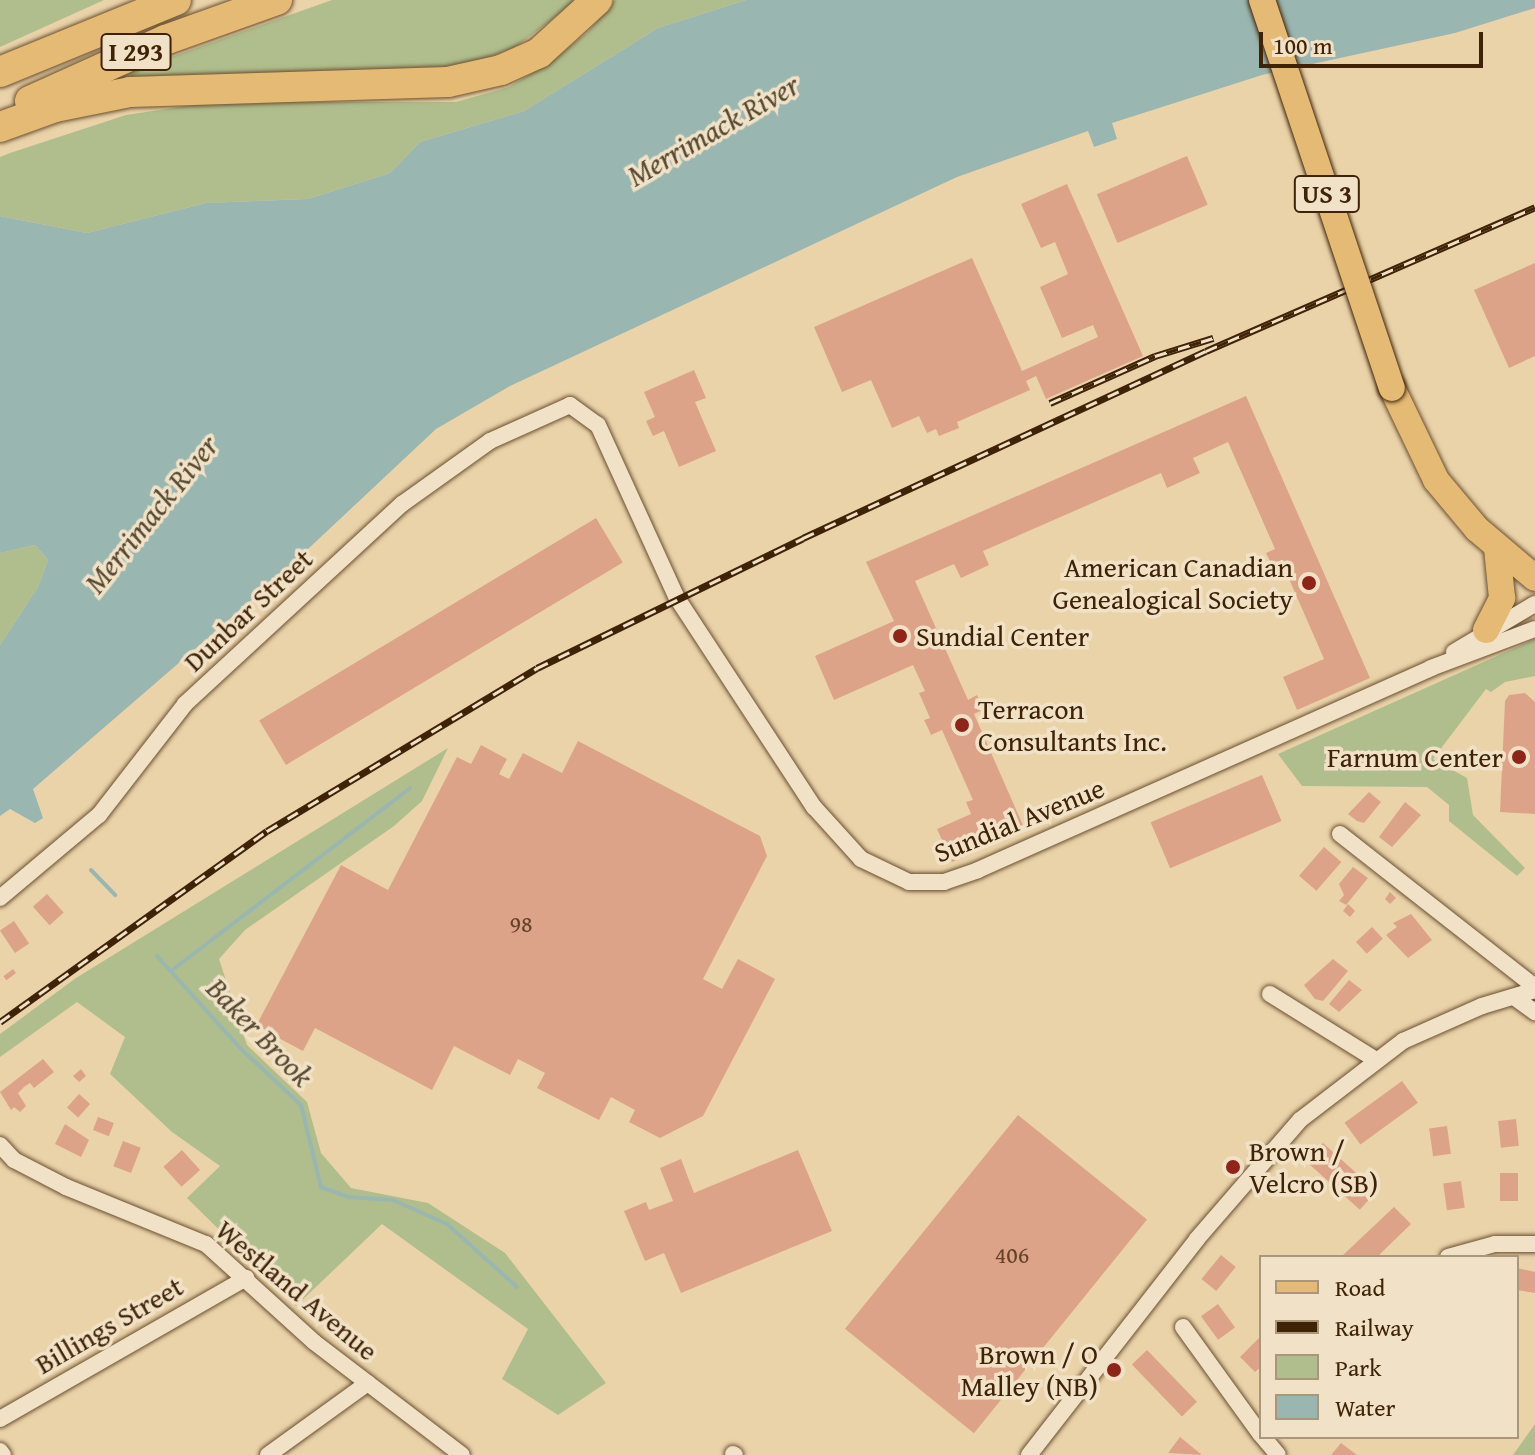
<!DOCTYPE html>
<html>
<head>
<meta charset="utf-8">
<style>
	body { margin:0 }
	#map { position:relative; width:1535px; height:1455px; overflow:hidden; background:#ead3a9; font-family:"Gentium Book Plus",serif }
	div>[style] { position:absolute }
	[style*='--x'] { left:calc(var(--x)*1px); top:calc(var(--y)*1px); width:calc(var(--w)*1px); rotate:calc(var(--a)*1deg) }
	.green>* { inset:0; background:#b0be8d }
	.water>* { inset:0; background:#9ab6b0 }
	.stream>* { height:4px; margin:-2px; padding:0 2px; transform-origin:2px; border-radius:2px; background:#9ab6b0 }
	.building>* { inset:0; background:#dda389; transform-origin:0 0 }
	.roads { filter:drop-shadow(0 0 2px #6a4f30) drop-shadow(0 0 2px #6a4f30) }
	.minor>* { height:16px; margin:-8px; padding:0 8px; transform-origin:8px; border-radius:8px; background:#f1e2c7 }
	.primary>* { height:26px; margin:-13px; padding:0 13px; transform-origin:13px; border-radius:13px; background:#e5ba74 }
	.motorway>* { height:30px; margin:-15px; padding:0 15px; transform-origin:15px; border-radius:15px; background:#e5ba74 }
	.rail>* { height:7px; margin-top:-3.5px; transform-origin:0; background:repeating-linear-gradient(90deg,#f1e2c7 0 12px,#3f2307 0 24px); box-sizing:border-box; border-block:2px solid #3f2307 }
	.bridges { filter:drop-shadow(0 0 2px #3f2307) drop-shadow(0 0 2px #3f2307) }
	.primary-bridge>* { height:26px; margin:-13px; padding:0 13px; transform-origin:13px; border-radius:13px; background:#e5ba74 }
	.dots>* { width:22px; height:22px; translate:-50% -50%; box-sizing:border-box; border:4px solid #f1e2c7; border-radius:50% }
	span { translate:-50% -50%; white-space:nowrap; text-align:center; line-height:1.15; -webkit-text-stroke:7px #f1e2c7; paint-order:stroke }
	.number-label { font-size:24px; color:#664328 }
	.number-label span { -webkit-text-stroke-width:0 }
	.shield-label span { padding:2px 6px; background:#f1e2c7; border:2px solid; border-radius:6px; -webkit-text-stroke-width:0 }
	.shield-label { font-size:26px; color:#3f2307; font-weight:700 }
	.poi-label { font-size:28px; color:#3f2307 }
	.right { translate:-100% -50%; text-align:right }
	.left { translate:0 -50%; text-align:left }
	.street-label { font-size:28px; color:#3f2307 }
	.water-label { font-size:30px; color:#564831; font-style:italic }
	.legend { position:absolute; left:1259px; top:1255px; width:260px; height:184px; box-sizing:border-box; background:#f1e2c7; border:2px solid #aa967a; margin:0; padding:10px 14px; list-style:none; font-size:24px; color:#3f2307 }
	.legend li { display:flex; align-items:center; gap:16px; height:40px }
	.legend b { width:40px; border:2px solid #aa967a }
	.scale { position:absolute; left:1259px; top:32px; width:224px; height:36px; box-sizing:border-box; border:4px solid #3f2307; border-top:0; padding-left:10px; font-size:24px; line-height:28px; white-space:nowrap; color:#3f2307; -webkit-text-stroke:6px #f1e2c7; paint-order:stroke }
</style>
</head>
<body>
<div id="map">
	<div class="green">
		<div style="clip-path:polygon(0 0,104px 0,0 47px)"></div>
		<div style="clip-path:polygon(332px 0,578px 0,514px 48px,450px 72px,133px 80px,129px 72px)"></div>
		<div style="clip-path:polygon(615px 0,746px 0,658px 28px,524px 111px,420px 142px,390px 173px,308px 199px,206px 203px,87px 233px,0 216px,0 157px,10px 153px,126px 115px,213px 102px,456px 102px,509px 87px,552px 61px,588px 32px)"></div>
		<div style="clip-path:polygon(35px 545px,48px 560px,38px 587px,0 645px,0 553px)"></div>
		<div style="clip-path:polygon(1535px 639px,1535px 676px,1505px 682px,1491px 692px,1486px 689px,1433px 759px,1467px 778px,1473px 815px,1525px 868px,1517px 876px,1449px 821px,1449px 805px,1427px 787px,1302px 786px,1278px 754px)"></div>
		<div style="clip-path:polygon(448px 748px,422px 801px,394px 826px,245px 930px,219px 959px,247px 1045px,307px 1102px,321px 1153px,351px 1188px,428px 1203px,505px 1253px,606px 1383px,558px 1415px,502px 1379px,528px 1329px,382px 1224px,296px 1306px,187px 1198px,220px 1166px,172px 1132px,110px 1074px,125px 1037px,77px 1002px,0 1057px,0 1034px,76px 978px)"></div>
		<div style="clip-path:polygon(1535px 1424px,1535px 1455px,1513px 1455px)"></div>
	</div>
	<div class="water">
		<div style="clip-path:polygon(746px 0,1535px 0,1535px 8px,1455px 33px,1262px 75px,1112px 123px,1117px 139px,1094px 147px,1088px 131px,957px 177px,510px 386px,436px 429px,276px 579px,33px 789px,43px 818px,35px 823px,10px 809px,0 816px,0 645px,38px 587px,48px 560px,35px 545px,0 553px,0 216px,87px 233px,206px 203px,308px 199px,390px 173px,420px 142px,524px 111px,658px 28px)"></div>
	</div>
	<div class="stream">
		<div style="--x:91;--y:870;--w:35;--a:46"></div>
		<div style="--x:157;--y:956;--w:124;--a:47.9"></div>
		<div style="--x:240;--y:1048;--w:83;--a:43.1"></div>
		<div style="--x:301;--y:1105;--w:84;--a:76.3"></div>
		<div style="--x:321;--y:1187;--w:29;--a:20"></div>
		<div style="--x:348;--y:1197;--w:45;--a:3.8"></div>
		<div style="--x:393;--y:1200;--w:59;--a:24"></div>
		<div style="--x:447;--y:1224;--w:94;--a:42"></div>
		<div style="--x:171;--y:971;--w:301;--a:-37.4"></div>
	</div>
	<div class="building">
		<div style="left:1187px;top:156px;width:53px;height:98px;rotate:67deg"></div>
		<div style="clip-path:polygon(1067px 184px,1143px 356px,1046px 399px,1036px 376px,1026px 381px,1030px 390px,957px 422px,959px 428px,939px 436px,936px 429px,927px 433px,919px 416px,892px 428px,871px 380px,842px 392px,814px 327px,972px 258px,1022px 371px,1098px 337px,1093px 325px,1062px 338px,1040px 287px,1068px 274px,1055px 242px,1041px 248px,1021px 204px)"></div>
		<div style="clip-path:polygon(1535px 263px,1535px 356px,1509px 368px,1474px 290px)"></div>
		<div style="clip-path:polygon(694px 370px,706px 398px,695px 402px,716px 451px,679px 467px,664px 431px,653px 436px,646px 421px,655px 417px,644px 392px)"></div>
		<div style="clip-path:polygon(1246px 396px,1370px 678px,1297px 710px,1283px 677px,1324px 659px,1283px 565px,1273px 569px,1270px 561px,1266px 553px,1275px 549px,1228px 442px,1193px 458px,1200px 473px,1167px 488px,1161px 473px,983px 551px,989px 565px,961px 578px,954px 564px,915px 581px,968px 700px,977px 695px,983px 710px,974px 714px,1025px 830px,952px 862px,937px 829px,971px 814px,966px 802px,973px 800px,942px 730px,931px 735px,928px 728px,924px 720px,930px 718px,919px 693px,925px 691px,913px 665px,834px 700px,815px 656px,894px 621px,866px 562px)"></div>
		<div style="left:596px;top:518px;width:52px;height:393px;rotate:59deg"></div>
		<div style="clip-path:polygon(1525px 693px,1535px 702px,1535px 814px,1500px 812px,1505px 701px,1509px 695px)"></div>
		<div style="clip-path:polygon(578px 741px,760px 836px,767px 856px,703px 979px,722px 989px,738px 959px,775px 979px,703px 1116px,660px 1138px,629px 1122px,635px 1110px,611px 1097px,599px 1120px,537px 1088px,545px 1073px,518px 1059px,510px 1075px,454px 1046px,432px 1090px,315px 1028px,303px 1051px,256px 1026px,341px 865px,388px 890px,457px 757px,471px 764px,481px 745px,507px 759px,499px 774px,509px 779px,523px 753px,562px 773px)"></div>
		<div style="left:1262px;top:775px;width:50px;height:121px;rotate:67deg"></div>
		<div style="clip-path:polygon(1369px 792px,1381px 802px,1364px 823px,1357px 821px,1348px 814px)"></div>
		<div style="clip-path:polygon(1405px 802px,1421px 815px,1392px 847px,1379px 837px)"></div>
		<div style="left:1324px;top:847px;width:23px;height:38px;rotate:41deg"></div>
		<div style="clip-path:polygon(1353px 867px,1368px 878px,1346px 905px,1339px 901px,1344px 895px,1339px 884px)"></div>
		<div style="clip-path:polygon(1390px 892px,1396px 898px,1390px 904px,1385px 899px)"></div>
		<div style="left:47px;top:894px;width:25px;height:19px;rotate:48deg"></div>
		<div style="clip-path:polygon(1348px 904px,1355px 911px,1350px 917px,1343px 911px)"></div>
		<div style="clip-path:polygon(1411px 914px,1432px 940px,1408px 958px,1386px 935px,1397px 927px,1393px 923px)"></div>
		<div style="left:14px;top:921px;width:27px;height:17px;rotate:56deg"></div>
		<div style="left:1372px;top:927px;width:16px;height:22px;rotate:47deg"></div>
		<div style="clip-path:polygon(1333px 959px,1348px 971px,1323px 1001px,1315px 999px,1304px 985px)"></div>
		<div style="left:13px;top:969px;width:5px;height:12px;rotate:53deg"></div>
		<div style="clip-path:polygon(1349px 980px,1362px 990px,1339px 1012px,1329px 1004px)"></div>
		<div style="clip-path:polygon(43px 1059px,54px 1072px,34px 1088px,30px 1083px,24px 1087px,18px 1093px,26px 1106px,20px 1112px,14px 1107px,11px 1110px,0 1092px)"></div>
		<div style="clip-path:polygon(81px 1069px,86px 1076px,79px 1082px,73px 1076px)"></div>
		<div style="left:1402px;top:1081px;width:27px;height:71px;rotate:54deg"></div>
		<div style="left:79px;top:1094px;width:15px;height:18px;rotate:42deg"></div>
		<div style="left:1018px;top:1115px;width:166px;height:275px;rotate:39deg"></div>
		<div style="left:98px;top:1117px;width:17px;height:14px;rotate:21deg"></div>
		<div style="left:1516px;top:1119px;width:27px;height:18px;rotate:84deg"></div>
		<div style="clip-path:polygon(65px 1124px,89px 1140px,81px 1157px,55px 1144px)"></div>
		<div style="left:1447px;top:1126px;width:28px;height:18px;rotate:82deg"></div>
		<div style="left:123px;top:1141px;width:19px;height:27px;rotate:21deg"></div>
		<div style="left:1323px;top:1143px;width:72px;height:25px;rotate:42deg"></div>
		<div style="left:182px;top:1150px;width:27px;height:25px;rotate:48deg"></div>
		<div style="clip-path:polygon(798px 1150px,832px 1231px,681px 1293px,664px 1253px,645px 1261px,624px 1211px,646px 1202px,649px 1210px,673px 1201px,660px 1168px,681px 1159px,694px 1193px)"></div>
		<div style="left:1500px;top:1173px;width:18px;height:28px"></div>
		<div style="left:1461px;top:1181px;width:27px;height:18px;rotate:82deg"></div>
		<div style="clip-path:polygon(1394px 1207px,1411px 1224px,1377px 1257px,1341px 1257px)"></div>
		<div style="left:1221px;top:1255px;width:19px;height:31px;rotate:39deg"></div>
		<div style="clip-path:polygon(1517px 1268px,1535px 1272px,1535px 1293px,1517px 1290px)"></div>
		<div style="left:1218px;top:1304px;width:29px;height:21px;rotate:54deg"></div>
		<div style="clip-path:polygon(1261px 1336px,1261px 1367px,1255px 1372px,1240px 1357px)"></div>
		<div style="left:1147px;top:1350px;width:72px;height:21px;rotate:46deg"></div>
		<div style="clip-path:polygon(1180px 1437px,1202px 1455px,1168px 1453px)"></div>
		<div style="clip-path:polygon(1341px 1443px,1357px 1455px,1331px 1455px)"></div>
	</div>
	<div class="roads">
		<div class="minor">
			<div style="--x:1454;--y:652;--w:94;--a:-30.7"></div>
			<div style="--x:1340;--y:834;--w:248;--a:38.1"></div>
			<div style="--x:0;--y:898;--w:129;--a:-40"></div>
			<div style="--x:99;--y:815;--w:140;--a:-52.2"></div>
			<div style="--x:185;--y:704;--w:295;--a:-42.7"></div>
			<div style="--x:402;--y:504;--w:108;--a:-35.6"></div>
			<div style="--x:490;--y:441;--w:88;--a:-24.2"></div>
			<div style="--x:570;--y:405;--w:34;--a:36"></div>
			<div style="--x:598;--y:425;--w:190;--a:65.5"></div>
			<div style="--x:677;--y:598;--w:250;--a:56.8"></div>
			<div style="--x:814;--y:807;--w:70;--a:47.9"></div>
			<div style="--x:861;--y:859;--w:53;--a:25.6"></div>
			<div style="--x:909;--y:882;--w:35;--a:0"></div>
			<div style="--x:944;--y:882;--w:36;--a:-19"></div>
			<div style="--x:978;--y:870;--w:496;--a:-24"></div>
			<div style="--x:1431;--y:668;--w:111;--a:-20.6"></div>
			<div style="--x:1270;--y:994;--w:125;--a:31.9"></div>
			<div style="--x:1514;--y:997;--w:26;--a:36"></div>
			<div style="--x:0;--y:1145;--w:21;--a:47"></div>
			<div style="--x:14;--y:1160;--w:59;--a:27.4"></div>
			<div style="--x:66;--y:1187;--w:151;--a:22.2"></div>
			<div style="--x:206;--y:1244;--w:146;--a:42.2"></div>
			<div style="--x:314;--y:1342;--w:186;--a:37.4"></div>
			<div style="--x:1448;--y:1257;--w:49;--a:-15.5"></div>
			<div style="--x:1495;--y:1244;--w:40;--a:0"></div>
			<div style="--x:1183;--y:1327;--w:133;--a:54.2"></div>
			<div style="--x:0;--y:1419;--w:284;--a:-29.8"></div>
			<div style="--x:1263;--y:1437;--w:23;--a:50"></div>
			<div style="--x:0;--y:1451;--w:5;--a:53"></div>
			<div style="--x:733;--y:1454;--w:2;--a:27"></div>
			<div style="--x:268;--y:1455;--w:123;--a:-35.8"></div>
			<div style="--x:1029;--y:1455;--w:274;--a:-52.1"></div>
			<div style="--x:1197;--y:1239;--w:157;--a:-49.1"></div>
			<div style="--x:1300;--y:1120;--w:130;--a:-37.5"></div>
			<div style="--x:1403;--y:1041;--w:86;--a:-23.9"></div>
			<div style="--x:1482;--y:1006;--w:55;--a:-16.8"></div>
		</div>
		<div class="primary">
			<div style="--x:1392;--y:388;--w:102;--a:64.4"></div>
			<div style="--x:1436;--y:480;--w:64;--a:50.1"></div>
			<div style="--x:1477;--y:529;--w:76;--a:40.2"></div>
			<div style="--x:1486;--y:630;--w:36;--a:-63"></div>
			<div style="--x:1502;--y:598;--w:50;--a:-95.7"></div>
		</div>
		<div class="motorway">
			<div style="--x:0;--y:72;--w:190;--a:-22.2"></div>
			<div style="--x:30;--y:101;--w:148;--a:-24.3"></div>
			<div style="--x:165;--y:40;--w:119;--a:-19.7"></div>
			<div style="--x:0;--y:127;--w:59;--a:-20"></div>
			<div style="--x:55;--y:107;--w:76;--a:-11.3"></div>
			<div style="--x:130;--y:92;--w:318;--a:-1.8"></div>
			<div style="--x:448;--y:82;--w:54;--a:-12.8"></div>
			<div style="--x:501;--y:70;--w:42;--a:-24.1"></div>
			<div style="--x:539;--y:53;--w:79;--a:-42.4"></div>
		</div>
	</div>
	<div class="rail">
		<div style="--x:1050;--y:403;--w:115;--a:-24.1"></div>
		<div style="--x:1155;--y:356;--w:61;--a:-17.2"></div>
		<div style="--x:0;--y:1022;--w:328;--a:-35.6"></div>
		<div style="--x:267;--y:831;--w:315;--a:-31.1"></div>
		<div style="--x:537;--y:668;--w:296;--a:-26"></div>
		<div style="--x:803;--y:538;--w:444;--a:-24.9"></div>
		<div style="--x:1206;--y:351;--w:359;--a:-23.6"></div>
	</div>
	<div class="bridges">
		<div class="primary-bridge">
			<div style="--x:1262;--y:0;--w:409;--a:71.5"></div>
		</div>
	</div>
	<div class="dots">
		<div style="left:1309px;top:583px;background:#8f2418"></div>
		<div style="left:900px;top:636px;background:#8f2418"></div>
		<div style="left:962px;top:725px;background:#8f2418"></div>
		<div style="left:1519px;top:757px;background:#8f2418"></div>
		<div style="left:1233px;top:1167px;background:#8f2418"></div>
		<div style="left:1114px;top:1370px;background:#8f2418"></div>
	</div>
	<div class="number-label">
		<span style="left:521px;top:924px">98</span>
		<span style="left:1012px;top:1255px">406</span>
	</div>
	<div class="shield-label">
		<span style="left:136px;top:52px">I 293</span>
		<span style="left:1327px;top:194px">US 3</span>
	</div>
	<div class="poi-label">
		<span class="right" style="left:1293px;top:583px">American Canadian<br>Genealogical Society</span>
		<span class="left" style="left:916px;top:636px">Sundial Center</span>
		<span class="left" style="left:978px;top:725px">Terracon<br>Consultants Inc.</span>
		<span class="right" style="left:1503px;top:757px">Farnum Center</span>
		<span class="left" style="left:1249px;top:1167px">Brown /<br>Velcro (SB)</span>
		<span class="right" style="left:1098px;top:1370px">Brown / O<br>Malley (NB)</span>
	</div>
	<div class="street-label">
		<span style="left:248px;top:610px;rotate:-43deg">Dunbar Street</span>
		<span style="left:1019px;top:820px;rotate:-22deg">Sundial Avenue</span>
		<span style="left:297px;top:1290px;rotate:40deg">Westland Avenue</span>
		<span style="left:109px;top:1325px;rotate:-30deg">Billings Street</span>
	</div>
	<div class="water-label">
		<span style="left:713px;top:130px;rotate:-30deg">Merrimack River</span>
		<span style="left:151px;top:514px;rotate:-51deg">Merrimack River</span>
		<span style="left:260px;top:1032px;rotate:46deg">Baker Brook</span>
	</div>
	<ul class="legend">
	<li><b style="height:10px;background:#e5ba74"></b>Road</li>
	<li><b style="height:10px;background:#3f2307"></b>Railway</li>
	<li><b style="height:22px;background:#b0be8d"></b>Park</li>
	<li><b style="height:22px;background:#9ab6b0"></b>Water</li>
	</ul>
	<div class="scale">100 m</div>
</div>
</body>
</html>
